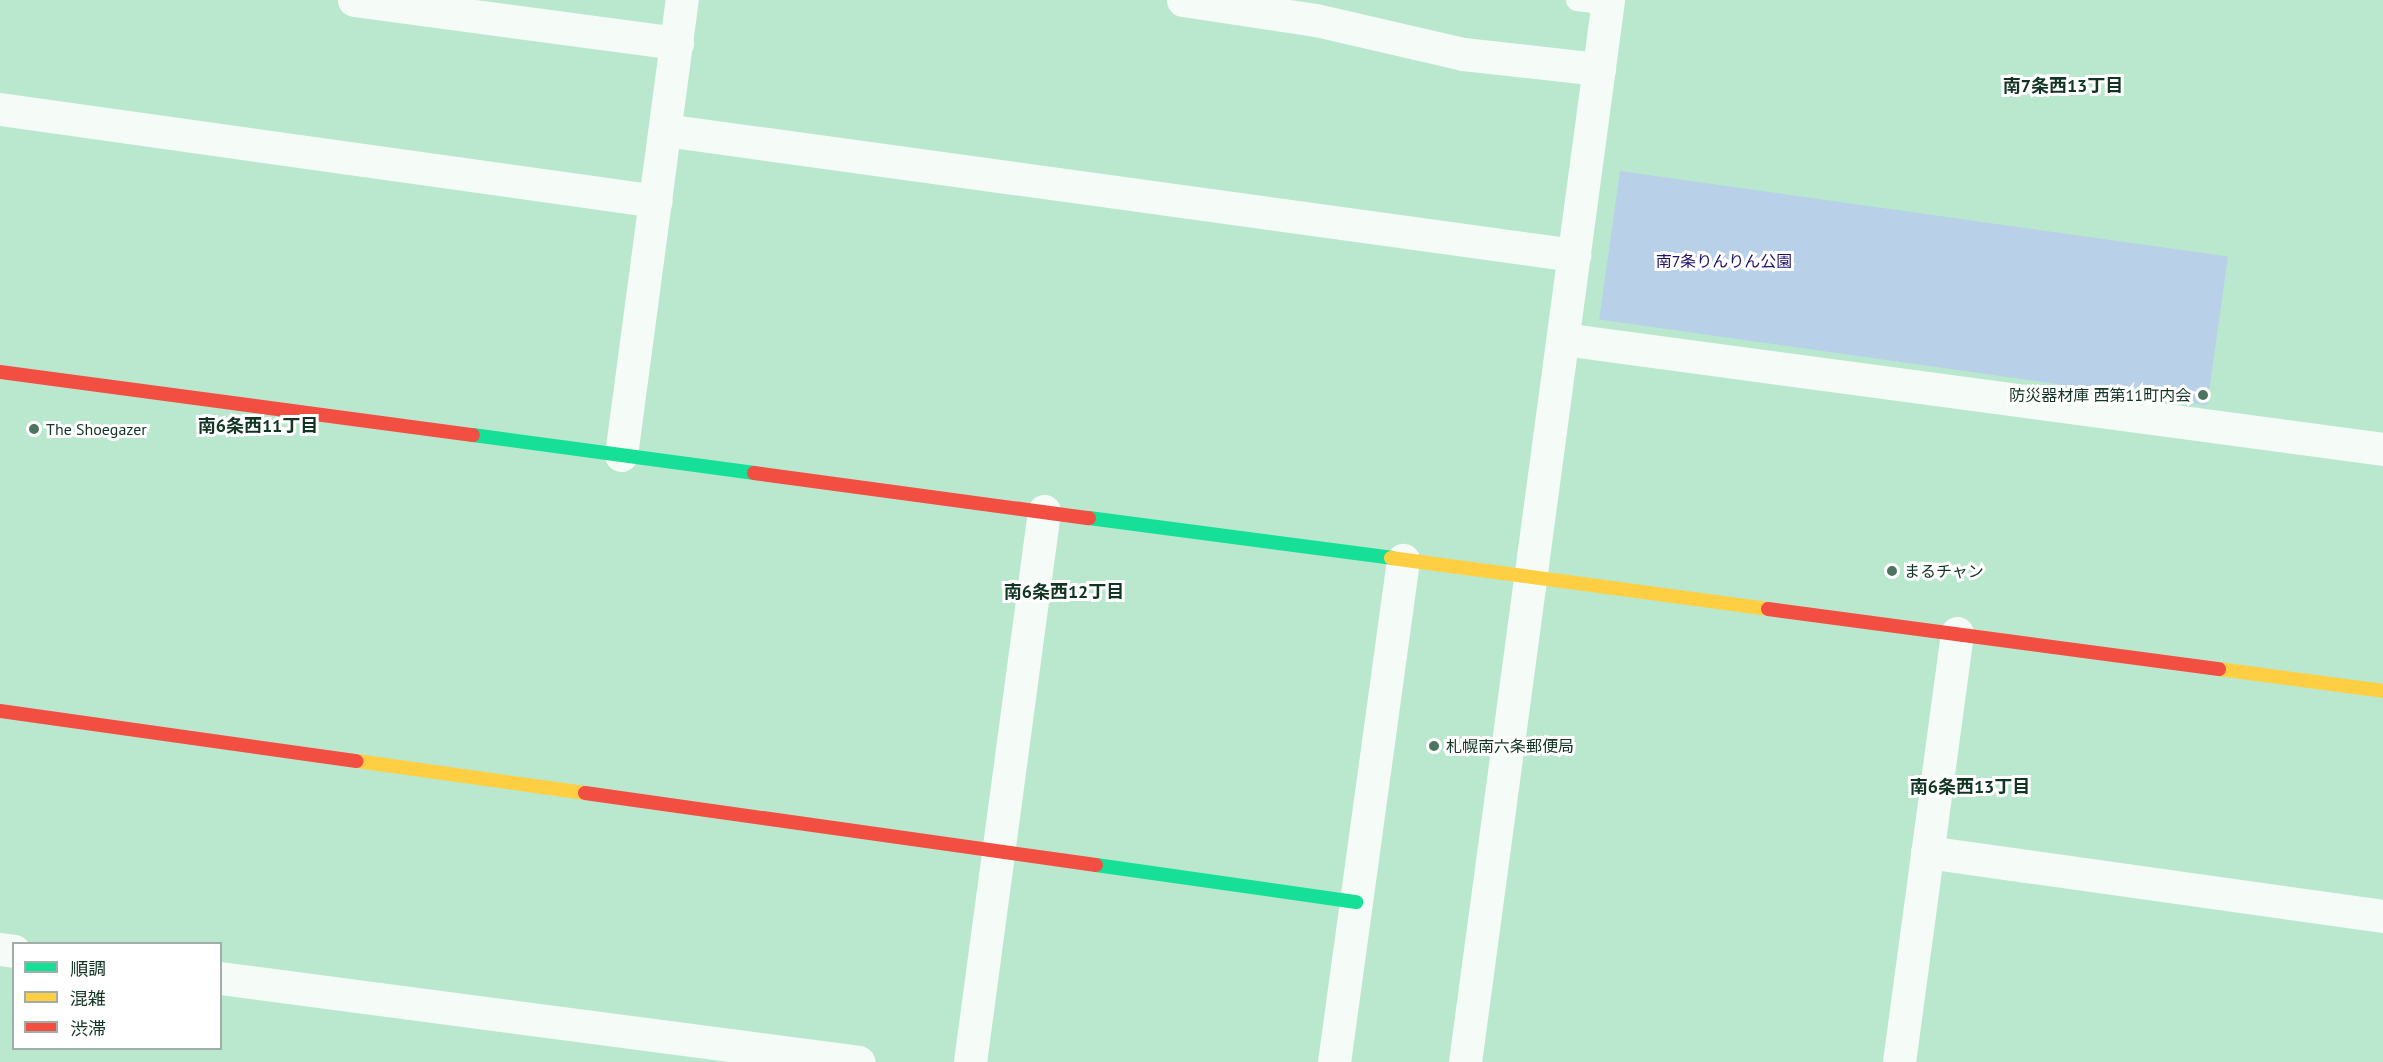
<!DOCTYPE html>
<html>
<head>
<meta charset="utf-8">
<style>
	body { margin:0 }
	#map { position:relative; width:2383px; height:1062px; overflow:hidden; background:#bae8ce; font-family:"PT Sans","Noto Sans JP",sans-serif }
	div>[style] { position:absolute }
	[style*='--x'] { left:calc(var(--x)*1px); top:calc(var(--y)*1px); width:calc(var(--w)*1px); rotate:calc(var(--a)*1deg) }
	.green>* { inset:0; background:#b8d1e8; transform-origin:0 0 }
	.lane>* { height:22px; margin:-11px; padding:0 11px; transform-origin:11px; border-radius:11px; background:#f5fcf8 }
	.street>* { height:33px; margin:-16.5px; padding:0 16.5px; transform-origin:16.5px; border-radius:16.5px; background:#f5fcf8 }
	.fast>* { height:14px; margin:-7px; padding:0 7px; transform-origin:7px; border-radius:7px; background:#16e098 }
	.slow>* { height:14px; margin:-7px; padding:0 7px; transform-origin:7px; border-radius:7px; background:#ffcf43 }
	.jam>* { height:14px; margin:-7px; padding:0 7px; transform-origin:7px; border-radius:7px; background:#f24e42 }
	.dots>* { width:16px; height:16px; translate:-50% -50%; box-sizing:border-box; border:3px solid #fff; border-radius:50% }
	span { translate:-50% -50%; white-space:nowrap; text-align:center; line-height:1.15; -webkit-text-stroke:6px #fff; paint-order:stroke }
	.park-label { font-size:16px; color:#20136c }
	.poi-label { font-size:16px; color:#123523 }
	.right { translate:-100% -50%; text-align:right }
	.left { translate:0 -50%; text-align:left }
	.neighbourhood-label { font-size:18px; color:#123523; font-weight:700 }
	.legend { position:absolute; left:12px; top:942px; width:210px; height:108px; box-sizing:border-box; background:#fff; border:2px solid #a0aea7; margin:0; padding:8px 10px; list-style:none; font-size:18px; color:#123523 }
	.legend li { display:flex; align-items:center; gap:12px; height:30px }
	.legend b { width:30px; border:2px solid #a0aea7 }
</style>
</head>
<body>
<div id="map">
	<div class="green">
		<div style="left:1620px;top:171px;width:614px;height:150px;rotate:8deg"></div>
	</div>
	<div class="lane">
		<div style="--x:1577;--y:0;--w:31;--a:7"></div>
	</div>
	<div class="street">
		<div style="--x:354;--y:0;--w:326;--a:7.6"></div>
		<div style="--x:1183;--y:0;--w:134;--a:8.6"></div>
		<div style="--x:1316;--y:20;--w:151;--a:13"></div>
		<div style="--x:1463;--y:54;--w:137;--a:6.3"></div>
		<div style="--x:0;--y:109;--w:662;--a:7.98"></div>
		<div style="--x:665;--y:130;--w:918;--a:7.83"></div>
		<div style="--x:1563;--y:339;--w:827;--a:7.64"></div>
		<div style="--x:621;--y:455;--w:459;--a:-82.4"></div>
		<div style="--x:1927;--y:852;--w:460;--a:8"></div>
		<div style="--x:0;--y:949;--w:14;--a:8"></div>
		<div style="--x:220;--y:978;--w:644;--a:7.49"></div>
		<div style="--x:970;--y:1062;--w:556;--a:-82.35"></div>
		<div style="--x:1334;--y:1062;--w:507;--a:-82.17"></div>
		<div style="--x:1465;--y:1062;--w:1072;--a:-82.33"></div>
		<div style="--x:1899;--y:1062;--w:433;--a:-82.3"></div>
	</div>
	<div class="fast">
		<div style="--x:473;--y:435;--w:284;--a:7.7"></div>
		<div style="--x:1089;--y:518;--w:305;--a:7.5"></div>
		<div style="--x:1096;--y:865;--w:263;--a:8.1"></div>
	</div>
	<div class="slow">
		<div style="--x:1391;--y:558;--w:380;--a:7.7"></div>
		<div style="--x:2219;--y:669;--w:165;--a:7.6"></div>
		<div style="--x:357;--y:761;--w:230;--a:8"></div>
	</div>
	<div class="jam">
		<div style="--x:0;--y:372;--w:477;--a:7.6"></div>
		<div style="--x:754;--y:473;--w:338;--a:7.7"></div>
		<div style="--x:1768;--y:609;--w:455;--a:7.6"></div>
		<div style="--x:0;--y:711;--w:360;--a:8"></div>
		<div style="--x:585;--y:793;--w:516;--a:8.02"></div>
	</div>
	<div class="dots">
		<div style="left:2203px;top:395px;background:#4d745f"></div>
		<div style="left:34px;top:429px;background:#4d745f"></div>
		<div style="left:1892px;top:571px;background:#4d745f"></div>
		<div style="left:1434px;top:746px;background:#4d745f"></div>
	</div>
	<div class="park-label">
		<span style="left:1724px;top:261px">南7条りんりん公園</span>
	</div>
	<div class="poi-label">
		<span class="right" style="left:2191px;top:395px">防災器材庫 西第11町内会</span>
		<span class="left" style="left:46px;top:429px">The Shoegazer</span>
		<span class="left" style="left:1904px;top:571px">まるチャン</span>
		<span class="left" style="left:1446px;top:746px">札幌南六条郵便局</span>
	</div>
	<div class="neighbourhood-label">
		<span style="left:2063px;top:86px">南7条西13丁目</span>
		<span style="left:258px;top:426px">南6条西11丁目</span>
		<span style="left:1064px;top:592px">南6条西12丁目</span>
		<span style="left:1970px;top:787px">南6条西13丁目</span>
	</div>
	<ul class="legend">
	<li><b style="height:8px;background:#16e098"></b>順調</li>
	<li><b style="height:8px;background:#ffcf43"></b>混雑</li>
	<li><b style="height:8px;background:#f24e42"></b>渋滞</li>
	</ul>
</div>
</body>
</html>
